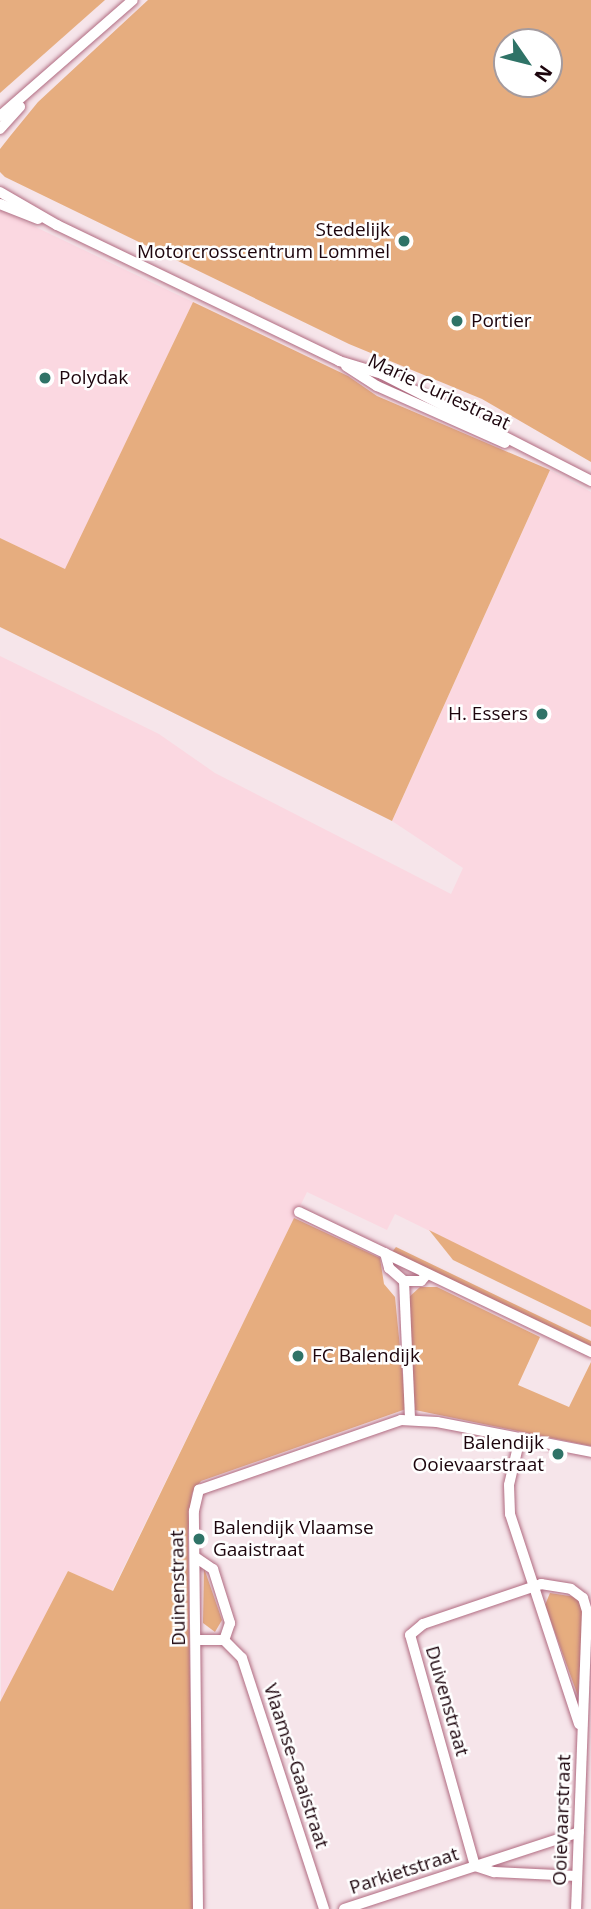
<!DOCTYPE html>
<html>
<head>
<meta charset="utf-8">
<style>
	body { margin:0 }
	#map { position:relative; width:591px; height:1909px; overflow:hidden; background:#f6e5ea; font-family:"Open Sans",sans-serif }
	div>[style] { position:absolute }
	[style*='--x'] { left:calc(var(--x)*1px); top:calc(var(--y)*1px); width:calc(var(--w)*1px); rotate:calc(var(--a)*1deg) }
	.built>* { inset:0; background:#fbd8e1 }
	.green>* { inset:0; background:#e6ad7f }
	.roads { filter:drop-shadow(0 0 2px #b06b81) drop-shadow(0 0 2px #b06b81) }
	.street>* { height:10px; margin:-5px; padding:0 5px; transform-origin:5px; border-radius:5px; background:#fff }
	.dots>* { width:19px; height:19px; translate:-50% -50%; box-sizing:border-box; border:4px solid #fff; border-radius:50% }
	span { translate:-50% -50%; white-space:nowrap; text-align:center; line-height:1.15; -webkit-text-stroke:5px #fff; paint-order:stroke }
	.poi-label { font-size:19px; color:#1d050d }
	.right { translate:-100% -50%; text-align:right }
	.left { translate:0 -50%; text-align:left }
	.street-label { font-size:19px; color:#1d050d }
	.north { position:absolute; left:493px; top:28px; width:70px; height:70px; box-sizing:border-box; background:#fff; border:2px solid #a59b9e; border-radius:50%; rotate:125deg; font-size:19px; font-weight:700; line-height:28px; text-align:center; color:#1d050d }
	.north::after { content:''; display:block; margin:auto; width:24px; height:32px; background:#2f7367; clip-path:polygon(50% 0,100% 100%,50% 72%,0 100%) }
</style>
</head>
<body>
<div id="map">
	<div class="built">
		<div style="clip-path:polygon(0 210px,193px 302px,65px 570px,0 538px)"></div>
		<div style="clip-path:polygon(550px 470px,591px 492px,591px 1310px,395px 1214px,387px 1230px,307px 1192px,112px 1591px,68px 1571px,1px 1703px,0 656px,159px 734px,215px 773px,451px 894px,463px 868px,392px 821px)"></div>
	</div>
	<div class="green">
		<div style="clip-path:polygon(0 0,105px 0,0 93px)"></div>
		<div style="clip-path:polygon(evenodd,148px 0,591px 0,591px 462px,482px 399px,349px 344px,5px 177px,0 172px,0 149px,11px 135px,38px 102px,148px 0,507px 42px,549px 42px,549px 84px,507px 84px,507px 42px)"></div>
		<div style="clip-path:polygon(193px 302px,348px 376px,377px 396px,550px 470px,392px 821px,0 627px,0 538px,65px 569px)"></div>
		<div style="clip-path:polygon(294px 1218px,380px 1258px,384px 1284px,395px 1297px,406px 1409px,201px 1481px,192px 1493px,188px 1533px,193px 1909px,0 1909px,0 1702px,68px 1571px,113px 1591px)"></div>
		<div style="clip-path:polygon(429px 1230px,591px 1310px,591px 1327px,453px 1260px)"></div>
		<div style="clip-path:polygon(396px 1247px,591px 1341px,591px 1346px,392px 1252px)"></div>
		<div style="clip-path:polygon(420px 1287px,437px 1287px,540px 1337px,518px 1385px,569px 1407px,591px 1362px,591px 1446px,415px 1410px,408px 1298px)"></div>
		<div style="clip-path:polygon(204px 1568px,222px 1620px,215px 1632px,203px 1623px)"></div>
		<div style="clip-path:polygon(550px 1593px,576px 1597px,584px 1610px,578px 1696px,545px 1605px)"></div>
	</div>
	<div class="roads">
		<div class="street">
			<div style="--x:0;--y:116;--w:176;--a:-41.1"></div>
			<div style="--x:0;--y:129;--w:30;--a:-48"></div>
			<div style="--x:0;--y:192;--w:66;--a:30.1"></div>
			<div style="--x:57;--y:225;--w:313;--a:25.7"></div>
			<div style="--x:339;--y:361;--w:45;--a:16.8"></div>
			<div style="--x:382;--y:374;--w:235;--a:27.1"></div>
			<div style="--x:0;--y:204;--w:41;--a:21.5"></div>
			<div style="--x:346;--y:366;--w:37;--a:33"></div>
			<div style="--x:377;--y:386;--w:140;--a:24"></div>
			<div style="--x:299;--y:1212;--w:324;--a:25.6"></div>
			<div style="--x:385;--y:1253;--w:16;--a:75"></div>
			<div style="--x:389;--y:1268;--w:20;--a:41"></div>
			<div style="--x:404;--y:1281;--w:17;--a:0"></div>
			<div style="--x:421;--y:1281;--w:9;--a:-49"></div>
			<div style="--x:404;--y:1281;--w:139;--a:87.5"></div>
			<div style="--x:520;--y:1438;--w:48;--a:103.2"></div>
			<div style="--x:509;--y:1485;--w:29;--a:88"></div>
			<div style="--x:510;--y:1514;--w:221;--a:71.8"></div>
			<div style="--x:195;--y:1557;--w:22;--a:34"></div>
			<div style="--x:213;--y:1569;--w:57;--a:72.5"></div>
			<div style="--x:230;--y:1623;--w:18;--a:109"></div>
			<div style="--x:196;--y:1640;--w:28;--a:0"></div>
			<div style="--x:224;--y:1640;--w:25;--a:45"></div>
			<div style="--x:242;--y:1658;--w:264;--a:71.9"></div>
			<div style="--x:475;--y:1866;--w:240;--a:-105.7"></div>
			<div style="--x:410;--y:1635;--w:17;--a:-40"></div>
			<div style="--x:423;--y:1624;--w:125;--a:-18.7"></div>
			<div style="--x:541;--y:1584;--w:30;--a:9"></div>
			<div style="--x:571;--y:1589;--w:15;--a:37"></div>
			<div style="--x:583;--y:1598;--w:14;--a:73"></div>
			<div style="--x:587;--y:1611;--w:298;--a:92.1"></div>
			<div style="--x:475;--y:1866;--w:20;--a:18"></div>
			<div style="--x:494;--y:1872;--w:83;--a:2.8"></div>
			<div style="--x:198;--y:1909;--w:398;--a:-90.6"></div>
			<div style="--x:194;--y:1511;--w:22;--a:-77"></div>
			<div style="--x:199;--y:1490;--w:214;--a:-19.1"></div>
			<div style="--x:401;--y:1420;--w:36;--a:3"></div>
			<div style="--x:437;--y:1422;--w:157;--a:11"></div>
			<div style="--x:344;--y:1909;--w:247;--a:-18.1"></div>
		</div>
	</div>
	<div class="dots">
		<div style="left:404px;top:241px;background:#2f7367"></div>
		<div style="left:457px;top:321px;background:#2f7367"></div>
		<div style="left:45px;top:378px;background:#2f7367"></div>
		<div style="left:542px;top:714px;background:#2f7367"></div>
		<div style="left:298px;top:1356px;background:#2f7367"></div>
		<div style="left:558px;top:1454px;background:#2f7367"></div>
		<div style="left:199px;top:1539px;background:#2f7367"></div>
	</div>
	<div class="poi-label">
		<span class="right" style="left:390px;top:241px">Stedelijk<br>Motorcrosscentrum Lommel</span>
		<span class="left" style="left:471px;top:321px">Portier</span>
		<span class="left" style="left:59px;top:378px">Polydak</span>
		<span class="right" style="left:528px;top:714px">H. Essers</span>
		<span class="left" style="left:312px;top:1356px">FC Balendijk</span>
		<span class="right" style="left:544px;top:1454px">Balendijk<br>Ooievaarstraat</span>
		<span class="left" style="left:213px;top:1539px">Balendijk Vlaamse<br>Gaaistraat</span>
	</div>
	<div class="street-label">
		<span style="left:439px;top:392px;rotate:25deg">Marie Curiestraat</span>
		<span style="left:178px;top:1588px;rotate:-91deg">Duinenstraat</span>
		<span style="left:447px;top:1701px;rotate:74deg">Duivenstraat</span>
		<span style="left:296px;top:1766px;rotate:72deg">Vlaamse-Gaaistraat</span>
		<span style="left:562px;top:1820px;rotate:-88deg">Ooievaarstraat</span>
		<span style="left:404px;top:1871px;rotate:-18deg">Parkietstraat</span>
	</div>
	<div class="north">N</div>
</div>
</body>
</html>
